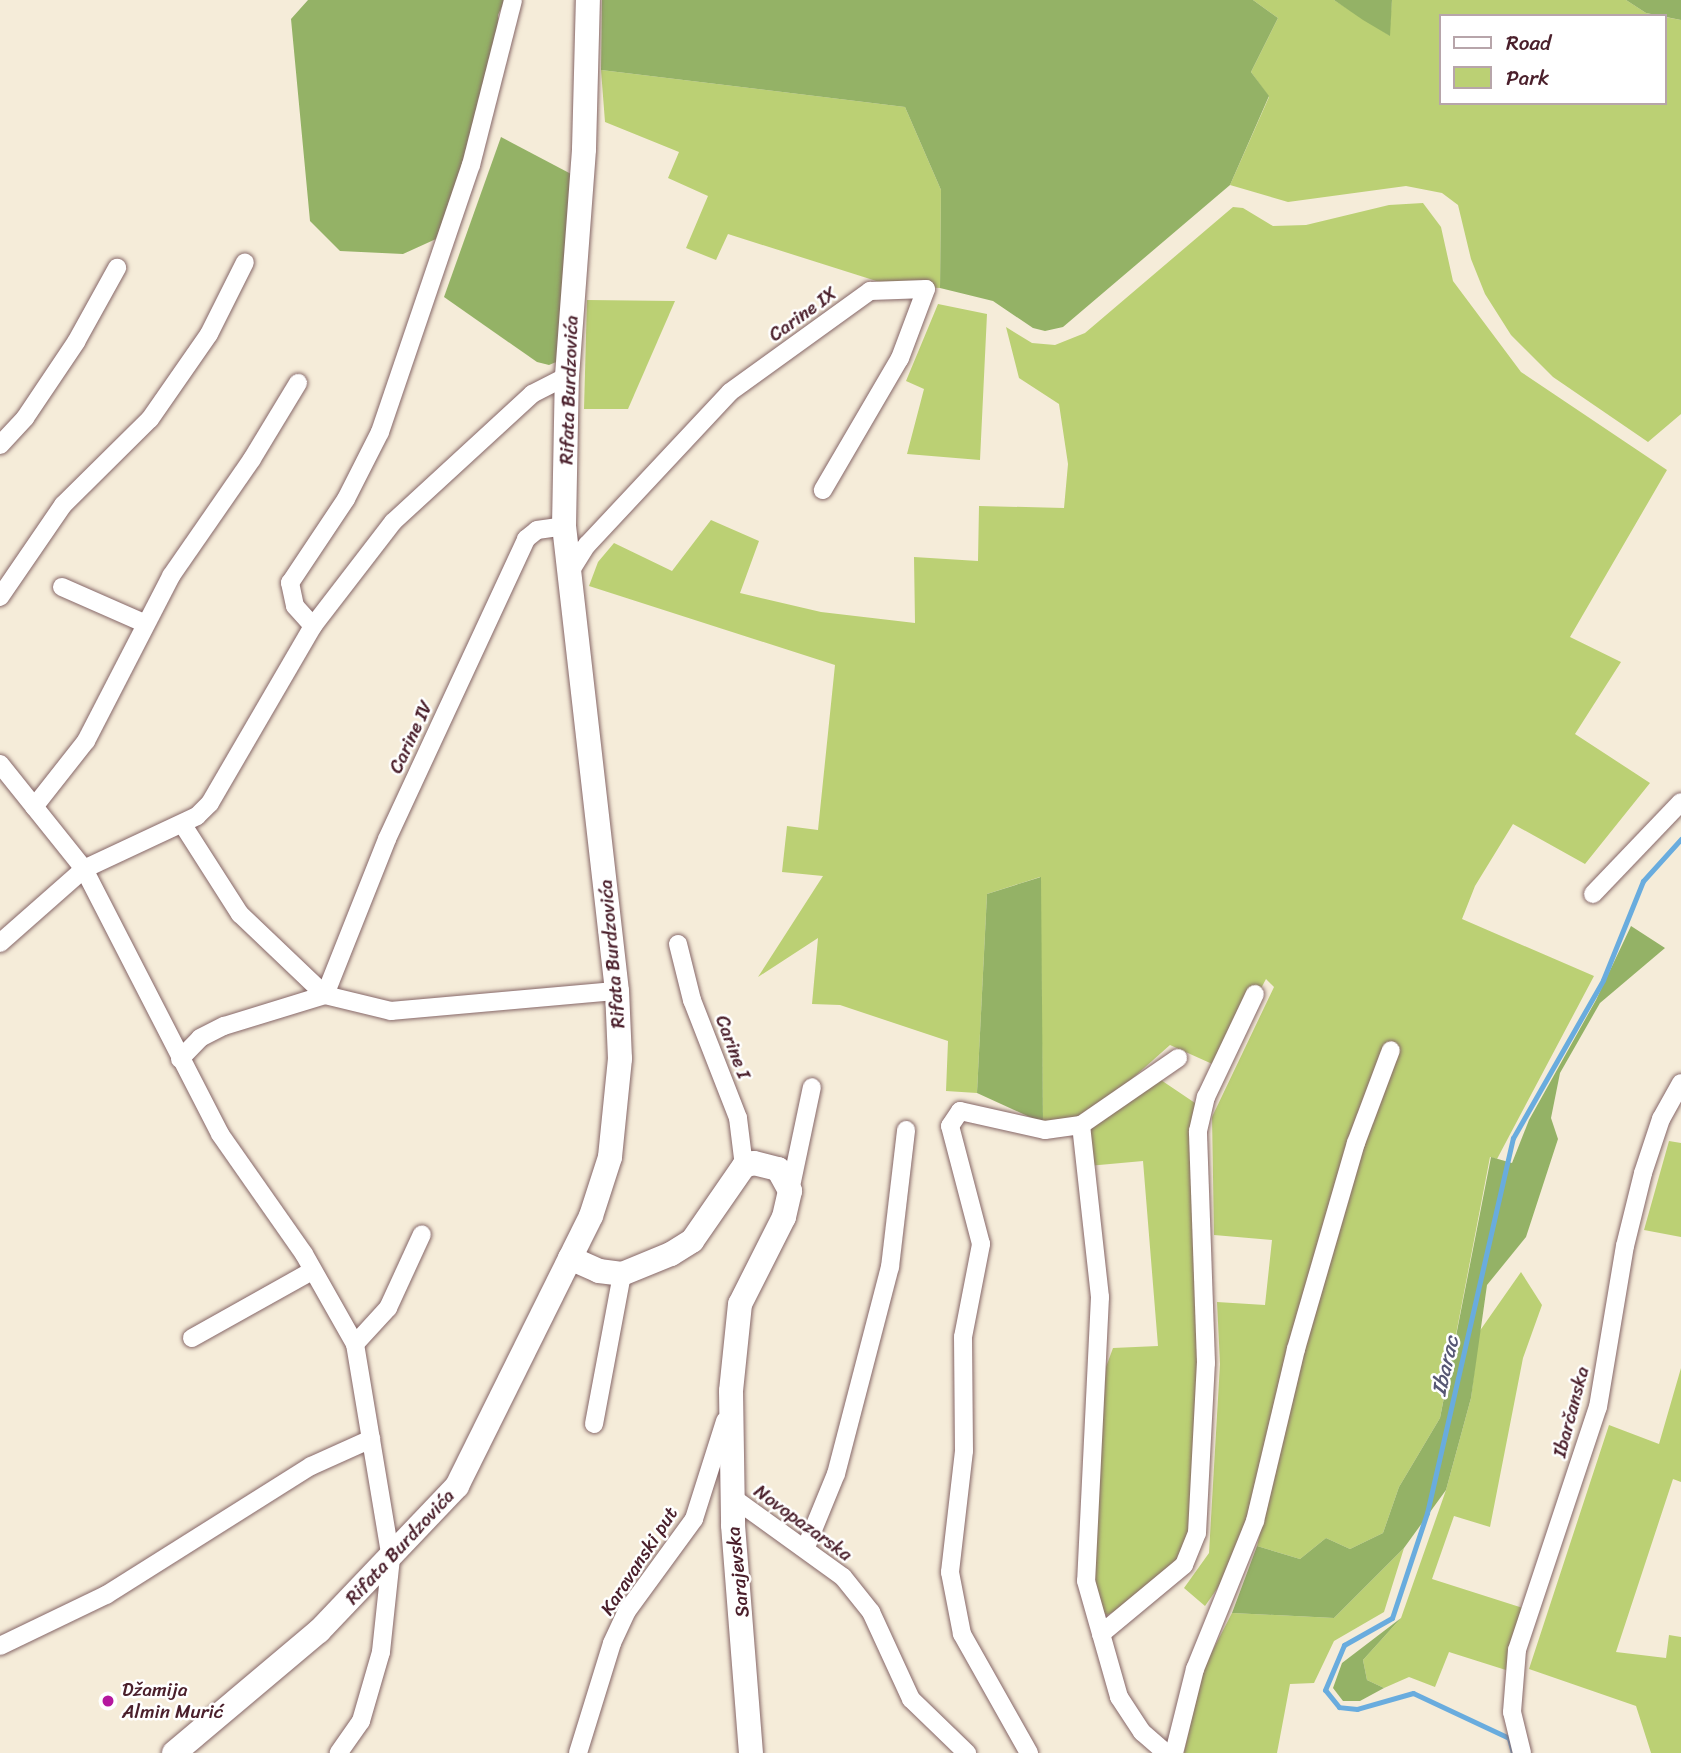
<!DOCTYPE html>
<html>
<head>
<meta charset="utf-8">
<style>
	body { margin:0 }
	#map { position:relative; width:1681px; height:1753px; overflow:hidden; background:#f5ecd9; font-family:Sriracha,sans-serif }
	div>[style] { position:absolute }
	[style*='--x'] { left:calc(var(--x)*1px); top:calc(var(--y)*1px); width:calc(var(--w)*1px); rotate:calc(var(--a)*1deg) }
	.green>* { inset:0; background:#bbd074 }
	.forest>* { inset:0; background:#94b266 }
	.stream>* { height:5px; margin:-2.5px; padding:0 2.5px; transform-origin:2.5px; border-radius:2.5px; background:#69acde }
	.roads { filter:drop-shadow(0 0 2px #866768) drop-shadow(0 0 2px #866768) }
	.street>* { height:18px; margin:-9px; padding:0 9px; transform-origin:9px; border-radius:9px; background:#fff }
	.secondary>* { height:24px; margin:-12px; padding:0 12px; transform-origin:12px; border-radius:12px; background:#fff }
	.dots>* { width:19px; height:19px; translate:-50% -50%; box-sizing:border-box; border:4px solid #fff; border-radius:50% }
	span { translate:-50% -50%; white-space:nowrap; text-align:center; line-height:1.15; -webkit-text-stroke:5px #fff; paint-order:stroke }
	.street-label { font-size:19px; color:#4a1f2b }
	.poi-label { font-size:19px; color:#4a1f2b }
	.left { translate:0 -50%; text-align:left }
	.water-label { font-size:21px; color:#565773; font-style:italic }
	.legend { position:absolute; left:1439px; top:14px; width:228px; height:91px; box-sizing:border-box; background:#fff; border:2px solid #b7a5aa; margin:0; padding:9px 12px; list-style:none; font-size:21px; color:#4a1f2b }
	.legend li { display:flex; align-items:center; gap:14px; height:35px }
	.legend b { width:35px; border:2px solid #b7a5aa }
</style>
</head>
<body>
<div id="map">
	<div class="green">
		<div style="clip-path:polygon(1253px 0,1334px 0,1389px 35px,1392px 0,1626px 0,1646px 13px,1661px 16px,1441px 16px,1441px 103px,1665px 103px,1665px 17px,1681px 20px,1681px 414px,1648px 442px,1553px 377px,1511px 335px,1485px 294px,1471px 259px,1458px 205px,1442px 193px,1406px 186px,1288px 202px,1230px 185px,1269px 97px,1251px 72px,1278px 18px)"></div>
		<div style="clip-path:polygon(601px 70px,905px 107px,941px 190px,940px 288px,889px 285px,728px 234px,716px 260px,686px 248px,708px 196px,668px 178px,679px 152px,605px 122px)"></div>
		<div style="clip-path:polygon(1423px 203px,1441px 227px,1453px 281px,1521px 372px,1667px 470px,1570px 637px,1621px 662px,1575px 734px,1650px 783px,1585px 864px,1513px 824px,1475px 886px,1462px 919px,1594px 976px,1497px 1159px,1490px 1157px,1440px 1418px,1399px 1487px,1383px 1533px,1350px 1549px,1326px 1538px,1300px 1559px,1257px 1546px,1297px 1376px,1363px 1145px,1399px 1047px,1391px 1041px,1351px 1140px,1242px 1553px,1205px 1606px,1184px 1588px,1209px 1553px,1220px 1364px,1217px 1302px,1265px 1305px,1272px 1240px,1214px 1235px,1212px 1117px,1274px 987px,1266px 979px,1219px 1067px,1170px 1045px,1081px 1124px,1043px 1123px,1040px 877px,987px 894px,977px 1093px,946px 1091px,948px 1041px,840px 1005px,812px 1004px,818px 938px,758px 977px,823px 876px,782px 872px,787px 826px,818px 830px,835px 665px,589px 586px,598px 562px,614px 543px,672px 571px,711px 520px,759px 541px,740px 593px,821px 612px,915px 623px,914px 557px,978px 561px,979px 506px,1064px 508px,1068px 464px,1059px 404px,1019px 378px,1006px 327px,1032px 343px,1055px 345px,1085px 333px,1233px 207px,1243px 208px,1273px 226px,1306px 225px,1389px 205px)"></div>
		<div style="clip-path:polygon(587px 300px,675px 301px,628px 409px,584px 409px)"></div>
		<div style="clip-path:polygon(938px 304px,987px 314px,980px 460px,907px 454px,924px 389px,906px 381px)"></div>
		<div style="clip-path:polygon(1155px 1076px,1195px 1103px,1201px 1365px,1190px 1543px,1182px 1560px,1137px 1600px,1107px 1615px,1096px 1608px,1092px 1587px,1106px 1367px,1113px 1348px,1158px 1346px,1143px 1161px,1088px 1166px,1083px 1135px)"></div>
		<div style="clip-path:polygon(1669px 1141px,1681px 1143px,1681px 1237px,1644px 1230px)"></div>
		<div style="clip-path:polygon(1521px 1272px,1542px 1305px,1523px 1358px,1490px 1527px,1454px 1516px,1432px 1579px,1529px 1610px,1509px 1671px,1449px 1652px,1435px 1687px,1409px 1677px,1384px 1688px,1367px 1680px,1363px 1660px,1401px 1618px,1446px 1490px,1471px 1398px,1479px 1332px)"></div>
		<div style="clip-path:polygon(1681px 1368px,1681px 1482px,1673px 1479px,1616px 1652px,1666px 1658px,1669px 1635px,1681px 1637px,1681px 1753px,1651px 1753px,1636px 1706px,1529px 1669px,1609px 1425px,1659px 1444px)"></div>
		<div style="clip-path:polygon(1404px 1548px,1384px 1612px,1334px 1641px,1314px 1683px,1290px 1684px,1277px 1753px,1184px 1753px,1202px 1671px,1232px 1613px,1334px 1618px)"></div>
	</div>
	<div class="forest">
		<div style="clip-path:polygon(308px 0,505px 0,498px 15px,502px 63px,436px 239px,403px 254px,340px 251px,310px 221px,291px 19px)"></div>
		<div style="clip-path:polygon(602px 0,1253px 0,1278px 18px,1251px 72px,1269px 96px,1230px 185px,1063px 327px,1045px 331px,1033px 328px,993px 301px,940px 288px,941px 190px,905px 107px,601px 70px)"></div>
		<div style="clip-path:polygon(1334px 0,1392px 0,1390px 36px,1363px 20px)"></div>
		<div style="clip-path:polygon(1626px 0,1681px 0,1681px 20px,1646px 13px)"></div>
		<div style="clip-path:polygon(501px 137px,573px 175px,561px 360px,549px 365px,537px 362px,444px 297px)"></div>
		<div style="clip-path:polygon(1041px 877px,1043px 1123px,977px 1093px,987px 894px)"></div>
		<div style="clip-path:polygon(1631px 926px,1665px 948px,1600px 1003px,1560px 1073px,1551px 1118px,1558px 1139px,1526px 1237px,1487px 1285px,1471px 1398px,1446px 1490px,1404px 1548px,1334px 1618px,1232px 1613px,1257px 1546px,1300px 1559px,1326px 1538px,1350px 1549px,1383px 1533px,1399px 1487px,1440px 1418px,1491px 1157px,1512px 1163px,1529px 1120px,1596px 1000px)"></div>
		<div style="clip-path:polygon(1401px 1618px,1363px 1660px,1367px 1680px,1384px 1688px,1360px 1701px,1343px 1701px,1333px 1688px,1342px 1663px)"></div>
	</div>
	<div class="stream">
		<div style="--x:1513;--y:1753;--w:16;--a:-105"></div>
		<div style="--x:1509;--y:1738;--w:106;--a:-154.9"></div>
		<div style="--x:1413;--y:1693;--w:58;--a:164.1"></div>
		<div style="--x:1357;--y:1709;--w:18;--a:-174"></div>
		<div style="--x:1339;--y:1707;--w:22;--a:-129"></div>
		<div style="--x:1325;--y:1690;--w:49;--a:-67.1"></div>
		<div style="--x:1344;--y:1645;--w:55;--a:-29.4"></div>
		<div style="--x:1392;--y:1618;--w:111;--a:-71.6"></div>
		<div style="--x:1427;--y:1513;--w:385;--a:-77.1"></div>
		<div style="--x:1513;--y:1138;--w:182;--a:-60.3"></div>
		<div style="--x:1603;--y:980;--w:107;--a:-68"></div>
		<div style="--x:1643;--y:881;--w:57;--a:-47.9"></div>
	</div>
	<div class="roads">
		<div class="street">
			<div style="--x:0;--y:445;--w:37;--a:-47"></div>
			<div style="--x:25;--y:418;--w:92;--a:-56.1"></div>
			<div style="--x:76;--y:342;--w:85;--a:-61"></div>
			<div style="--x:568;--y:575;--w:36;--a:-58"></div>
			<div style="--x:587;--y:545;--w:209;--a:-46.9"></div>
			<div style="--x:730;--y:392;--w:173;--a:-35.8"></div>
			<div style="--x:870;--y:291;--w:56;--a:-2"></div>
			<div style="--x:926;--y:289;--w:74;--a:110.6"></div>
			<div style="--x:900;--y:358;--w:153;--a:120.3"></div>
			<div style="--x:62;--y:587;--w:90;--a:23.7"></div>
			<div style="--x:0;--y:597;--w:112;--a:-55.6"></div>
			<div style="--x:63;--y:505;--w:122;--a:-44.7"></div>
			<div style="--x:150;--y:419;--w:103;--a:-55.2"></div>
			<div style="--x:209;--y:334;--w:80;--a:-63.4"></div>
			<div style="--x:313;--y:626;--w:27;--a:-132"></div>
			<div style="--x:295;--y:606;--w:24;--a:-102"></div>
			<div style="--x:290;--y:583;--w:101;--a:-56.3"></div>
			<div style="--x:346;--y:499;--w:75;--a:-63.1"></div>
			<div style="--x:380;--y:432;--w:282;--a:-71.2"></div>
			<div style="--x:471;--y:165;--w:170;--a:-75.7"></div>
			<div style="--x:0;--y:764;--w:134;--a:51.3"></div>
			<div style="--x:84;--y:869;--w:298;--a:62.8"></div>
			<div style="--x:220;--y:1134;--w:146;--a:55"></div>
			<div style="--x:304;--y:1254;--w:103;--a:60.5"></div>
			<div style="--x:355;--y:1344;--w:217;--a:80.5"></div>
			<div style="--x:391;--y:1558;--w:95;--a:96.1"></div>
			<div style="--x:381;--y:1652;--w:72;--a:106.2"></div>
			<div style="--x:361;--y:1721;--w:39;--a:125"></div>
			<div style="--x:34;--y:807;--w:84;--a:-51.8"></div>
			<div style="--x:86;--y:741;--w:186;--a:-62.7"></div>
			<div style="--x:171;--y:576;--w:142;--a:-55.3"></div>
			<div style="--x:252;--y:459;--w:89;--a:-58.8"></div>
			<div style="--x:183;--y:825;--w:106;--a:57.4"></div>
			<div style="--x:240;--y:914;--w:117;--a:43.6"></div>
			<div style="--x:325;--y:995;--w:168;--a:-68.3"></div>
			<div style="--x:387;--y:839;--w:331;--a:-65.1"></div>
			<div style="--x:526;--y:539;--w:14;--a:-39"></div>
			<div style="--x:537;--y:530;--w:27;--a:-8"></div>
			<div style="--x:1593;--y:894;--w:127;--a:-46.3"></div>
			<div style="--x:0;--y:943;--w:112;--a:-41.4"></div>
			<div style="--x:84;--y:869;--w:125;--a:-25.1"></div>
			<div style="--x:197;--y:816;--w:18;--a:-45"></div>
			<div style="--x:210;--y:803;--w:205;--a:-59.8"></div>
			<div style="--x:313;--y:626;--w:131;--a:-52.4"></div>
			<div style="--x:393;--y:522;--w:189;--a:-42.6"></div>
			<div style="--x:532;--y:394;--w:39;--a:-27"></div>
			<div style="--x:678;--y:944;--w:58;--a:76"></div>
			<div style="--x:692;--y:1000;--w:127;--a:68.7"></div>
			<div style="--x:738;--y:1118;--w:48;--a:82.9"></div>
			<div style="--x:180;--y:1059;--w:29;--a:-46"></div>
			<div style="--x:200;--y:1038;--w:27;--a:-27"></div>
			<div style="--x:224;--y:1026;--w:106;--a:-17.1"></div>
			<div style="--x:325;--y:995;--w:68;--a:13.6"></div>
			<div style="--x:391;--y:1011;--w:227;--a:-5.1"></div>
			<div style="--x:1081;--y:1125;--w:118;--a:-34.6"></div>
			<div style="--x:790;--y:1191;--w:106;--a:-78.1"></div>
			<div style="--x:192;--y:1338;--w:137;--a:-29.2"></div>
			<div style="--x:355;--y:1344;--w:49;--a:-47.5"></div>
			<div style="--x:388;--y:1308;--w:81;--a:-65.3"></div>
			<div style="--x:594;--y:1424;--w:153;--a:-79.4"></div>
			<div style="--x:732;--y:1497;--w:137;--a:35.8"></div>
			<div style="--x:843;--y:1577;--w:45;--a:51.3"></div>
			<div style="--x:871;--y:1612;--w:96;--a:65.3"></div>
			<div style="--x:911;--y:1699;--w:78;--a:44"></div>
			<div style="--x:806;--y:1547;--w:79;--a:-67.7"></div>
			<div style="--x:836;--y:1474;--w:214;--a:-75.4"></div>
			<div style="--x:890;--y:1267;--w:138;--a:-83.3"></div>
			<div style="--x:1101;--y:1634;--w:108;--a:-39.7"></div>
			<div style="--x:1184;--y:1565;--w:35;--a:-68"></div>
			<div style="--x:1197;--y:1533;--w:170;--a:-87"></div>
			<div style="--x:1206;--y:1363;--w:232;--a:-92"></div>
			<div style="--x:1198;--y:1131;--w:35;--a:-77"></div>
			<div style="--x:1206;--y:1097;--w:114;--a:-64.6"></div>
			<div style="--x:0;--y:1646;--w:118;--a:-25.7"></div>
			<div style="--x:106;--y:1595;--w:242;--a:-32.2"></div>
			<div style="--x:311;--y:1466;--w:66;--a:-24.2"></div>
			<div style="--x:578;--y:1753;--w:115;--a:-72.8"></div>
			<div style="--x:612;--y:1643;--w:35;--a:-65"></div>
			<div style="--x:627;--y:1611;--w:114;--a:-53.9"></div>
			<div style="--x:694;--y:1519;--w:103;--a:-72.4"></div>
			<div style="--x:1029;--y:1753;--w:137;--a:-119.4"></div>
			<div style="--x:962;--y:1634;--w:63;--a:-101"></div>
			<div style="--x:950;--y:1572;--w:122;--a:-83.4"></div>
			<div style="--x:964;--y:1451;--w:114;--a:-90.5"></div>
			<div style="--x:963;--y:1337;--w:95;--a:-79"></div>
			<div style="--x:981;--y:1244;--w:122;--a:-104.7"></div>
			<div style="--x:950;--y:1126;--w:18;--a:-56"></div>
			<div style="--x:960;--y:1111;--w:87;--a:12.6"></div>
			<div style="--x:1045;--y:1130;--w:36;--a:-8"></div>
			<div style="--x:1081;--y:1125;--w:173;--a:83.7"></div>
			<div style="--x:1100;--y:1297;--w:284;--a:92.8"></div>
			<div style="--x:1086;--y:1581;--w:121;--a:74.1"></div>
			<div style="--x:1119;--y:1697;--w:42;--a:56.7"></div>
			<div style="--x:1142;--y:1732;--w:32;--a:41"></div>
			<div style="--x:1174;--y:1753;--w:87;--a:-76"></div>
			<div style="--x:1195;--y:1669;--w:160;--a:-67.9"></div>
			<div style="--x:1255;--y:1521;--w:177;--a:-76.6"></div>
			<div style="--x:1296;--y:1349;--w:215;--a:-73.8"></div>
			<div style="--x:1356;--y:1143;--w:99;--a:-69.4"></div>
			<div style="--x:1522;--y:1753;--w:42;--a:-103.7"></div>
			<div style="--x:1512;--y:1712;--w:62;--a:-85.4"></div>
			<div style="--x:1517;--y:1650;--w:256;--a:-71.6"></div>
			<div style="--x:1598;--y:1407;--w:163;--a:-80.5"></div>
			<div style="--x:1625;--y:1246;--w:75;--a:-76.1"></div>
			<div style="--x:1643;--y:1173;--w:57;--a:-71.6"></div>
			<div style="--x:1661;--y:1119;--w:41;--a:-60.9"></div>
		</div>
		<div class="secondary">
			<div style="--x:570;--y:1258;--w:32;--a:24"></div>
			<div style="--x:599;--y:1271;--w:23;--a:7"></div>
			<div style="--x:622;--y:1274;--w:53;--a:-22.2"></div>
			<div style="--x:671;--y:1254;--w:25;--a:-32"></div>
			<div style="--x:692;--y:1241;--w:91;--a:-55.3"></div>
			<div style="--x:744;--y:1166;--w:10;--a:-17"></div>
			<div style="--x:754;--y:1163;--w:25;--a:14"></div>
			<div style="--x:778;--y:1169;--w:25;--a:61"></div>
			<div style="--x:790;--y:1191;--w:27;--a:103"></div>
			<div style="--x:784;--y:1217;--w:97;--a:116.8"></div>
			<div style="--x:740;--y:1304;--w:87;--a:95.9"></div>
			<div style="--x:731;--y:1391;--w:134;--a:89.1"></div>
			<div style="--x:733;--y:1525;--w:229;--a:85.5"></div>
			<div style="--x:174;--y:1753;--w:189;--a:-40.1"></div>
			<div style="--x:319;--y:1631;--w:200;--a:-46.4"></div>
			<div style="--x:457;--y:1486;--w:301;--a:-63.6"></div>
			<div style="--x:591;--y:1216;--w:62;--a:-72.1"></div>
			<div style="--x:610;--y:1157;--w:99;--a:-84.2"></div>
			<div style="--x:620;--y:1059;--w:68;--a:-92.5"></div>
			<div style="--x:617;--y:991;--w:468;--a:-96.5"></div>
			<div style="--x:564;--y:526;--w:150;--a:-88.9"></div>
			<div style="--x:567;--y:376;--w:228;--a:-85.7"></div>
			<div style="--x:584;--y:149;--w:149;--a:-88.5"></div>
		</div>
	</div>
	<div class="dots">
		<div style="left:108px;top:1701px;background:#b5179e"></div>
	</div>
	<div class="street-label">
		<span style="left:803px;top:314px;rotate:-36deg">Carine IX</span>
		<span style="left:569px;top:390px;rotate:-88deg">Rifata Burdzovića</span>
		<span style="left:411px;top:737px;rotate:-65deg">Carine IV</span>
		<span style="left:612px;top:954px;rotate:-95deg">Rifata Burdzovića</span>
		<span style="left:733px;top:1047px;rotate:69deg">Carine I</span>
		<span style="left:1571px;top:1412px;rotate:-75deg">Ibarčanska</span>
		<span style="left:803px;top:1523px;rotate:36deg">Novopazarska</span>
		<span style="left:400px;top:1547px;rotate:-47deg">Rifata Burdzovića</span>
		<span style="left:639px;top:1561px;rotate:-57deg">Karavanski put</span>
		<span style="left:738px;top:1572px;rotate:-96deg">Sarajevska</span>
	</div>
	<div class="poi-label">
		<span class="left" style="left:122px;top:1701px">Džamija<br>Almin Murić</span>
	</div>
	<div class="water-label">
		<span style="left:1445px;top:1366px;rotate:-77deg">Ibarac</span>
	</div>
	<ul class="legend">
	<li><b style="height:9px;background:#fff"></b>Road</li>
	<li><b style="height:19px;background:#bbd074"></b>Park</li>
	</ul>
</div>
</body>
</html>
